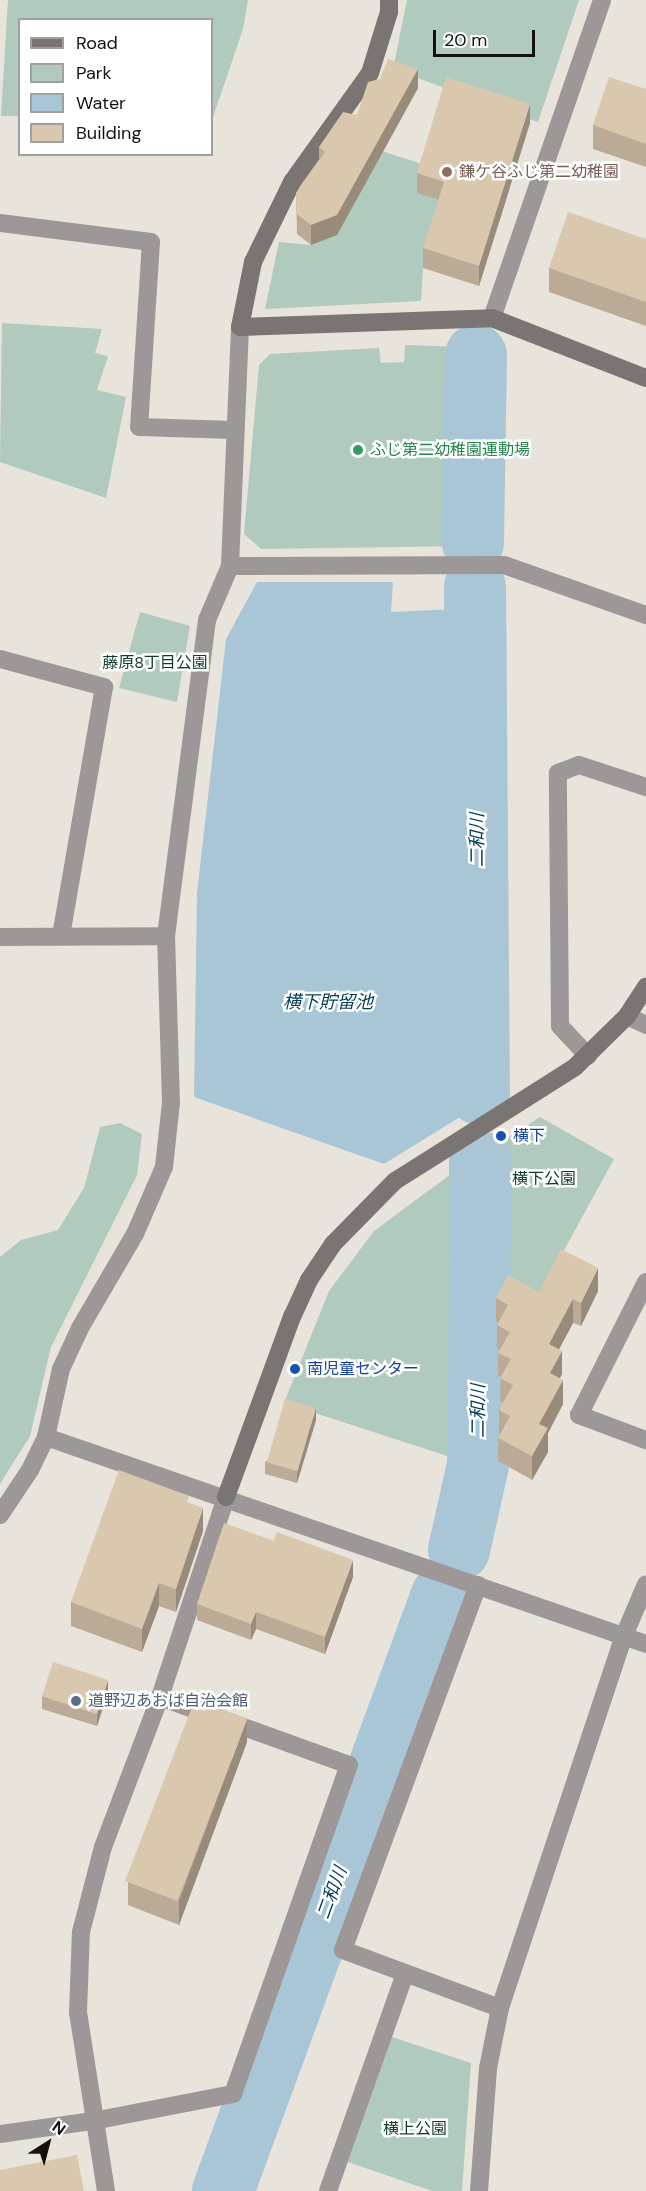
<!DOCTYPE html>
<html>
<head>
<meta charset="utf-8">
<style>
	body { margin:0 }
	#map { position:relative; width:646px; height:2191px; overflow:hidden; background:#e8e3db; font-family:"DM Sans","Noto Sans JP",sans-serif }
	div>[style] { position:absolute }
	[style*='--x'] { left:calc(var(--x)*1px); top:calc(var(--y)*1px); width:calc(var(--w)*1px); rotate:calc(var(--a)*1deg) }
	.green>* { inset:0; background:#b1cabe }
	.water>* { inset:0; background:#a9c6d7 }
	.river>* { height:62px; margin:-31px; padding:0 31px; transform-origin:31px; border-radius:31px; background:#a9c6d7 }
	.street>* { height:18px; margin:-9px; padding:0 9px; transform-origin:9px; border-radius:9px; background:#9d9897 }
	.secondary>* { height:18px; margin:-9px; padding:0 9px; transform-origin:9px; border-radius:9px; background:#7a7473 }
	.wall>* { inset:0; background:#bbab96 }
	.shaded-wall>* { inset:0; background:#988b7a }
	.building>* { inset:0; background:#d9c7ae; transform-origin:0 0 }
	.dots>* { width:16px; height:16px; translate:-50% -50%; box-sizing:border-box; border:3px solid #fff; border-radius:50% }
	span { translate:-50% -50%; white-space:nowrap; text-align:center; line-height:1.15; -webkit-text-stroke:5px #fff; paint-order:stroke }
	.education-label { font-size:16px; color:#785e54 }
	.left { translate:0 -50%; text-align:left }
	.leisure-label { font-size:16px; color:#27864d }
	.park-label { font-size:16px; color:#0f3b2b }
	.transit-label { font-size:16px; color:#164399 }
	.service-label { font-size:16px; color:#4e5e75 }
	.water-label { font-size:18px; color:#003d56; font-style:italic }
	.legend { position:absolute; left:18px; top:18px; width:195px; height:138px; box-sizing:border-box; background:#fff; border:2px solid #a1a09f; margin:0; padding:8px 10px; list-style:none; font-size:18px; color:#14120f }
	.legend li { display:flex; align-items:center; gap:12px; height:30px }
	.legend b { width:30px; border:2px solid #a1a09f }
	.north { position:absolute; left:18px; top:2113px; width:60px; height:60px; -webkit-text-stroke:4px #fff; paint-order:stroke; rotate:36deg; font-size:16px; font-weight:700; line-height:24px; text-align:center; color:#14120f }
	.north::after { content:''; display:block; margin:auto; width:21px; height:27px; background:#14120f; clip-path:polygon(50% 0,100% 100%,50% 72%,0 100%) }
	.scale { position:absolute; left:433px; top:30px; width:102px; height:27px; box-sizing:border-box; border:3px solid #14120f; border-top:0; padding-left:8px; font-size:18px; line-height:21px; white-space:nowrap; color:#14120f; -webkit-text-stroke:4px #fff; paint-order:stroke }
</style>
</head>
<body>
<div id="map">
	<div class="green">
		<div style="clip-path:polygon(8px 0,248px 0,243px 29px,212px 120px,212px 20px,20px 20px,19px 116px,1px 116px)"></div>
		<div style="clip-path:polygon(407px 0,579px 0,538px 122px,393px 69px)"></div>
		<div style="clip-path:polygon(382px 151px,425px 165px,444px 201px,423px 268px,421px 301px,265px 309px,279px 242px,311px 245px,337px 235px)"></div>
		<div style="clip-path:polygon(2px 323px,102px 329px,95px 353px,108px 356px,97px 390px,126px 397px,106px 498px,0 462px)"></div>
		<div style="clip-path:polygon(405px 345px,464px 347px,466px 546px,261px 549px,244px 534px,259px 365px,270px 354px,379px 348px,381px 363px,404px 362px)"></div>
		<div style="clip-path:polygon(140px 612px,190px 626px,177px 702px,119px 688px)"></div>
		<div style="clip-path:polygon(540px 1117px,614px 1159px,534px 1305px,492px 1283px,492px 1148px)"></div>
		<div style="clip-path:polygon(120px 1123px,142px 1134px,137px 1175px,51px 1347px,30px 1436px,0 1484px,0 1257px,21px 1240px,58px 1230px,84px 1188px,100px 1127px)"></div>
		<div style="clip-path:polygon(466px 1163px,472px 1464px,284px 1403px,329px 1291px,374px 1231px)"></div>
		<div style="clip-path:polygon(392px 2037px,471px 2063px,462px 2191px,432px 2191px,348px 2162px)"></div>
	</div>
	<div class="water">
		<div style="clip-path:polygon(257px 582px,393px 582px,391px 612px,456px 609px,465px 1114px,384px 1164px,194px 1097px,197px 893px,226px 639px)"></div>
	</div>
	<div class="river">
		<div style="--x:473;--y:543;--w:188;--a:-89.1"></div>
		<div style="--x:475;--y:587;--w:507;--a:89.55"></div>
		<div style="--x:480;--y:1162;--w:90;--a:90"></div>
		<div style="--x:459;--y:1550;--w:87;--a:-77.4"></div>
		<div style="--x:478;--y:1465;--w:195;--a:-89.4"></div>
		<div style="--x:223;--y:2191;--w:635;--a:-69.82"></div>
	</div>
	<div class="street">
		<div style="--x:0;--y:223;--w:152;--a:7.2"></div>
		<div style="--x:151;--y:242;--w:185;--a:93.7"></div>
		<div style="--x:139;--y:427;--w:94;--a:1.8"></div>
		<div style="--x:492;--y:318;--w:336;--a:-70.9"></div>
		<div style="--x:230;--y:566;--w:274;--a:-0.2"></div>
		<div style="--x:504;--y:565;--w:151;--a:19.4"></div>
		<div style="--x:0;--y:659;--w:108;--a:15.1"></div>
		<div style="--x:104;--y:687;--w:253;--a:99.8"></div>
		<div style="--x:0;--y:937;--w:166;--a:-0.3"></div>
		<div style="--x:627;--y:1016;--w:21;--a:25"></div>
		<div style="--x:588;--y:1056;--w:41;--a:-133"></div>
		<div style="--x:560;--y:1026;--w:253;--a:-90.5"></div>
		<div style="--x:558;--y:773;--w:22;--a:-21"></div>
		<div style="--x:579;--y:765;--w:71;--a:18.2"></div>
		<div style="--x:646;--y:1282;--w:149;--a:116.7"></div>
		<div style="--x:579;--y:1415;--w:72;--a:20.5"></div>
		<div style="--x:46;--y:1437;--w:635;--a:19.03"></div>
		<div style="--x:0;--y:1515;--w:54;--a:-56.3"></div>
		<div style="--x:30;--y:1470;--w:37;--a:-64"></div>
		<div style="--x:46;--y:1437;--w:70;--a:-77.6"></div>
		<div style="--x:61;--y:1369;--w:45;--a:-65.1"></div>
		<div style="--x:80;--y:1328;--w:109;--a:-59.7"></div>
		<div style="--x:135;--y:1234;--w:73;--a:-66.6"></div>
		<div style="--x:164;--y:1167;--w:64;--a:-83.8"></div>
		<div style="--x:171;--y:1103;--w:167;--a:-91.7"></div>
		<div style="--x:166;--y:936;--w:319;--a:-82.6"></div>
		<div style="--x:207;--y:620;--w:59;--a:-66.9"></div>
		<div style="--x:230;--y:566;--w:239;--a:-87.6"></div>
		<div style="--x:478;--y:1585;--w:389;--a:110.3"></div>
		<div style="--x:343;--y:1950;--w:167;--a:20.3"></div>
		<div style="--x:0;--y:2134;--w:94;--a:-8"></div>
		<div style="--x:93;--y:2121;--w:143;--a:-10.9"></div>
		<div style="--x:233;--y:2094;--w:349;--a:-70.6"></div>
		<div style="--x:349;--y:1765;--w:201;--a:-160.2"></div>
		<div style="--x:106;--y:2191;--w:181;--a:-98.9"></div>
		<div style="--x:78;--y:2012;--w:80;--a:-87.9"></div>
		<div style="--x:81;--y:1932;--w:88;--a:-75.5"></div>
		<div style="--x:103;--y:1847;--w:160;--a:-69.2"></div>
		<div style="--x:160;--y:1697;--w:211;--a:-71.7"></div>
		<div style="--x:328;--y:2191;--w:231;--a:-70.5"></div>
		<div style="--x:479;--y:2191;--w:123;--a:-85.8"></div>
		<div style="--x:488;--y:2068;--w:61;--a:-78.7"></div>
		<div style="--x:500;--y:2008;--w:392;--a:-71.6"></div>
		<div style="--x:624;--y:1636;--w:56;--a:-67.1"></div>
	</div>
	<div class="secondary">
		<div style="--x:389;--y:0;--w:12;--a:90"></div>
		<div style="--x:389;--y:12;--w:64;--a:107.3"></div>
		<div style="--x:370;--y:73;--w:134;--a:125.6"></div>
		<div style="--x:292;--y:182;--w:89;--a:116"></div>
		<div style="--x:253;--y:262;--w:66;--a:101.3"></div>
		<div style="--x:240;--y:327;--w:252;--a:-2"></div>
		<div style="--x:492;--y:318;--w:165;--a:21.3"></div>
		<div style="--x:226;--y:1497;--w:192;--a:-69.9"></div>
		<div style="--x:292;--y:1317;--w:41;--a:-65.3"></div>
		<div style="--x:309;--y:1280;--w:43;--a:-56.3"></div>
		<div style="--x:333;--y:1244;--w:88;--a:-45.5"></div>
		<div style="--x:395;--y:1181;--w:213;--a:-32.3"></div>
		<div style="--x:575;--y:1067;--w:73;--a:-44.4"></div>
		<div style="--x:627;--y:1016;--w:35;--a:-57"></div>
	</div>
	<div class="wall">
		<div style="clip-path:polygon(418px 88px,337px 235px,311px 245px,297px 234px,296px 193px,319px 160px,319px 147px,357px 115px)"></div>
		<div style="clip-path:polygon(646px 89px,646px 167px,593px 149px,593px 125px)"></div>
		<div style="clip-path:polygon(530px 123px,479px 286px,423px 268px,423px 248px,439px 200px,417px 193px,417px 173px)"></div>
		<div style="clip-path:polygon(646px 239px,646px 326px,549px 292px,549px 268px)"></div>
		<div style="clip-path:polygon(598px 1291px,581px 1326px,573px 1323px,559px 1349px,562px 1374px,560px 1378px,563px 1404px,548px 1433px,548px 1452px,532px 1480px,498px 1461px,498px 1438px,500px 1434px,499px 1434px,499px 1410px,503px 1403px,500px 1401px,501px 1377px,498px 1376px,498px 1353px,500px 1350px,497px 1349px,497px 1325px,499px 1323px,496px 1321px,496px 1298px,539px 1292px)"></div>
		<div style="clip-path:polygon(316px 1420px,297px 1483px,265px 1474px,265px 1462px)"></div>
		<div style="clip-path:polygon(189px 1503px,203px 1531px,176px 1612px,159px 1606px,142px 1652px,71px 1626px,71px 1602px)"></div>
		<div style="clip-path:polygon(353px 1577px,325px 1654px,256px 1629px,251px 1640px,197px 1620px,197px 1604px)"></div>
		<div style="clip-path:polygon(108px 1692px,97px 1726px,42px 1709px,42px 1696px)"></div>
		<div style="clip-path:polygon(247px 1742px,179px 1925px,128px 1905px,128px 1882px)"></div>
	</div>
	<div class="shaded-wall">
		<div style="clip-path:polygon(418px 69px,418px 88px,337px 235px,311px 245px,311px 225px)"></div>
		<div style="clip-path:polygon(530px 104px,530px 123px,479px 286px,479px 266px)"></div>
		<div style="clip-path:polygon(598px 1268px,598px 1291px,581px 1326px,581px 1303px)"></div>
		<div style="clip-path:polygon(573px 1299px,573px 1323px,549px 1368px,549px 1344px)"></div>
		<div style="clip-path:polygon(562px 1351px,562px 1374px,550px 1396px,550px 1373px)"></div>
		<div style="clip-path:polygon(563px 1380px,563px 1404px,548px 1433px,548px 1452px,532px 1480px,532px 1456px,539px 1424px)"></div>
		<div style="clip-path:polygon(316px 1408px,316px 1420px,297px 1483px,297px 1471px)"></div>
		<div style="clip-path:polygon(203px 1508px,203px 1531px,176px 1612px,176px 1589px)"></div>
		<div style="clip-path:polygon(353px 1560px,353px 1577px,325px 1654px,325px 1637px)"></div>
		<div style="clip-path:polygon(159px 1583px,159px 1606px,142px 1652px,142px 1629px)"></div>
		<div style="clip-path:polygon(256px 1612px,256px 1629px,251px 1640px,251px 1624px)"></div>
		<div style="clip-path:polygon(108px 1680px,108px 1692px,97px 1726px,97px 1714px)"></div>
		<div style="clip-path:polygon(247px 1719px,247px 1742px,179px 1925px,179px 1901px)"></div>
	</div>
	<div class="building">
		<div style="clip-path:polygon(388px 59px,418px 69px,337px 215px,311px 225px,297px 214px,296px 193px,325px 152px,319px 147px,343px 112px,357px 115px,368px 82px,380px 79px)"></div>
		<div style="clip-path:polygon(446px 77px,530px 104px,479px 266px,423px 248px,444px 182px,417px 173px)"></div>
		<div style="clip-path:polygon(609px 77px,646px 89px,646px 144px,593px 125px)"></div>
		<div style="clip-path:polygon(568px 212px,646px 239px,646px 302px,549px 268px)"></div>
		<div style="clip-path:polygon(561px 1249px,598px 1268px,581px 1303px,573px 1299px,549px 1344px,562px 1351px,550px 1373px,563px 1380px,539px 1424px,548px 1428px,532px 1456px,498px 1438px,510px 1416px,499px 1410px,513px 1385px,500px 1378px,511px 1359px,498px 1353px,510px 1332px,497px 1325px,508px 1305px,496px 1298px,508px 1275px,539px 1292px)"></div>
		<div style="left:285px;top:1399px;width:32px;height:66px;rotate:16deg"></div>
		<div style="clip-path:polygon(119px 1470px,189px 1496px,187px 1502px,203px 1508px,176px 1589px,159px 1583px,142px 1629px,71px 1602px)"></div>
		<div style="clip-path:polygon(224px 1523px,274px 1541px,277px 1532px,353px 1560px,325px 1637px,256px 1612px,251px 1624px,197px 1604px)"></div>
		<div style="left:53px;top:1662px;width:58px;height:36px;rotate:18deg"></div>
		<div style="left:195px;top:1699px;width:56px;height:195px;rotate:21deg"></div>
		<div style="clip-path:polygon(77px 2155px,84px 2191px,0 2191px,0 2170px)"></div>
	</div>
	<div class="dots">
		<div style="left:447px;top:172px;background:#8d6e63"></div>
		<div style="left:358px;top:450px;background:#2e9e5b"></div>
		<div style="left:501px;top:1136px;background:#1a4fb4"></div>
		<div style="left:295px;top:1369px;background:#1a4fb4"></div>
		<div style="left:76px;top:1701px;background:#5c6f8a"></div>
	</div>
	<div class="education-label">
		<span class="left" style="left:459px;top:172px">鎌ケ谷ふじ第二幼稚園</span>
	</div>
	<div class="leisure-label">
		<span class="left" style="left:370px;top:450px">ふじ第二幼稚園運動場</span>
	</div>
	<div class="park-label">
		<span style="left:155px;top:663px">藤原8丁目公園</span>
		<span style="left:544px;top:1179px">横下公園</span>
		<span style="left:415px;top:2129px">横上公園</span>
	</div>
	<div class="transit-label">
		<span class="left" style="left:513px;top:1136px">横下</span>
		<span class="left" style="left:307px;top:1369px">南児童センター</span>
	</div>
	<div class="service-label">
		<span class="left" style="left:88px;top:1701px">道野辺あおば自治会館</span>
	</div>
	<div class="water-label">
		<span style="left:477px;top:840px;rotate:-90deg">二和川</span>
		<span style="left:328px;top:1002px">横下貯留池</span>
		<span style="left:478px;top:1411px;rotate:-90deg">二和川</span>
		<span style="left:332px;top:1893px;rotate:-70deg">二和川</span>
	</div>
	<ul class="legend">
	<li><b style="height:8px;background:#7a7473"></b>Road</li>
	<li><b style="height:16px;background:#b1cabe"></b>Park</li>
	<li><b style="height:16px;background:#a9c6d7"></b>Water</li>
	<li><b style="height:16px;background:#d9c7ae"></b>Building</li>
	</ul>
	<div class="north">N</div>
	<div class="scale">20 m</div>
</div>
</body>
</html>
